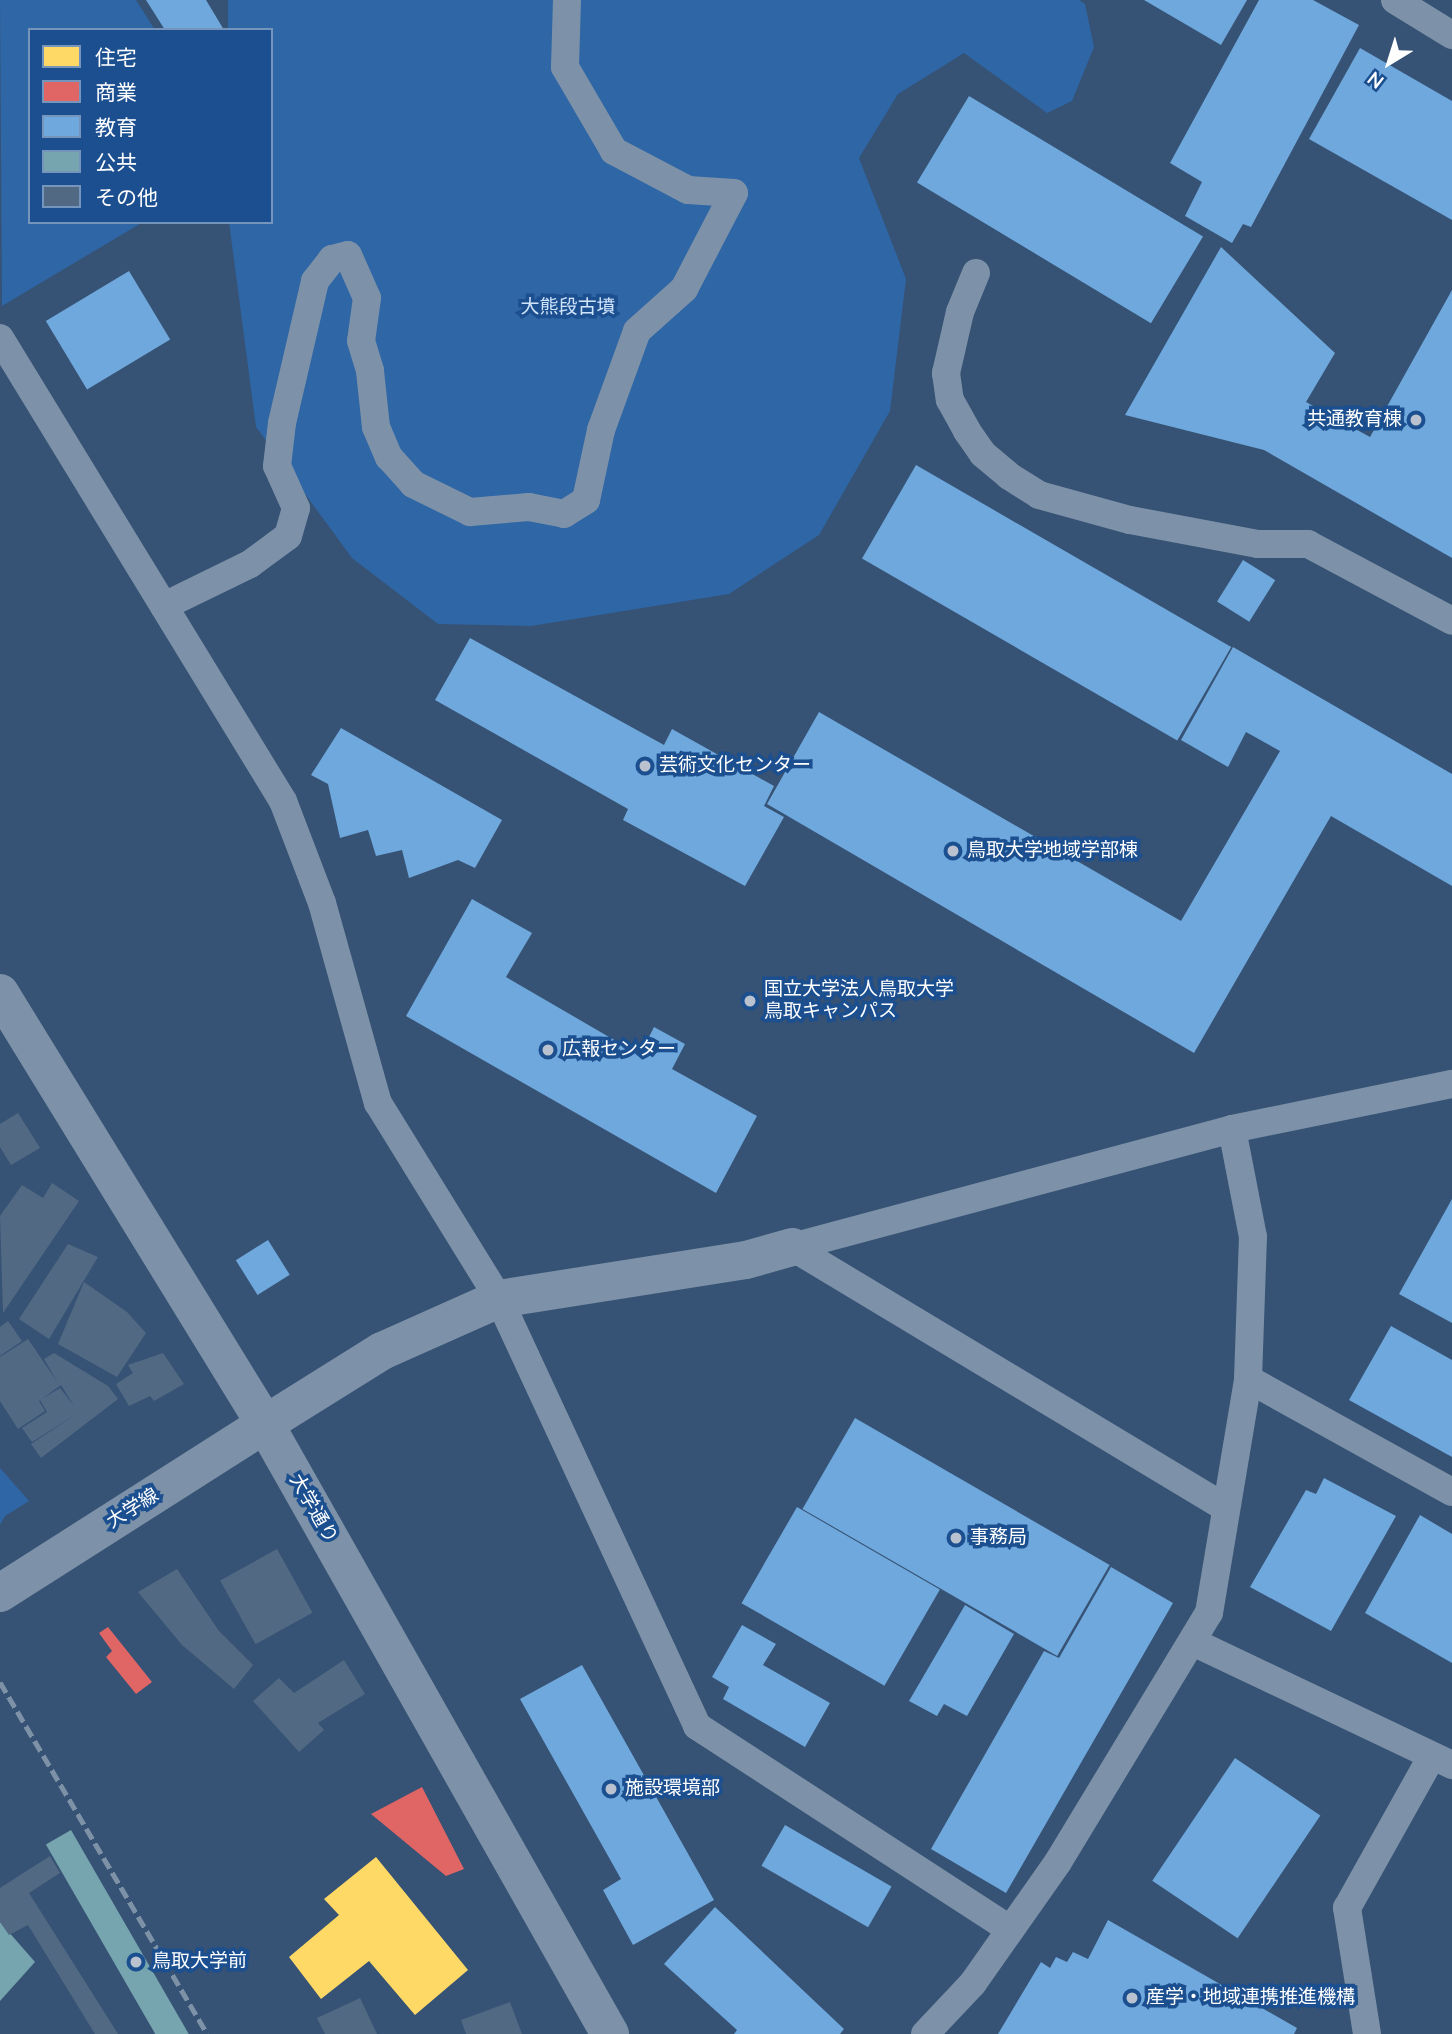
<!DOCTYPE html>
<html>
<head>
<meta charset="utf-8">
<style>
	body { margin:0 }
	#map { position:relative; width:1452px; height:2034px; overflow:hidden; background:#365274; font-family:"Nunito Sans","Noto Sans JP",sans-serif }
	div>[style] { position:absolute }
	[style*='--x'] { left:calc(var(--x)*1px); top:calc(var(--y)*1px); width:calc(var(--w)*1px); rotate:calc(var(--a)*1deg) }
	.green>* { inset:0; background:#2f66a5 }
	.homes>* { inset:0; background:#ffd966 }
	.shops>* { inset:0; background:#e06666 }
	.schools>* { inset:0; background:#6fa8dc; transform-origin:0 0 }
	.public>* { inset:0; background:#76a5af; transform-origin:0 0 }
	.building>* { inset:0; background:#526984; transform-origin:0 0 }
	.service>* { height:28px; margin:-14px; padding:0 14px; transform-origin:14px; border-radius:14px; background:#7d92a8 }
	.pedestrian>* { height:38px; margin:-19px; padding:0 19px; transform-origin:19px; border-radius:19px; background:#7d92a8 }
	.tertiary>* { height:38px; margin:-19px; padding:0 19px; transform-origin:19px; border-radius:19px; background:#7d92a8 }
	.rail>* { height:5px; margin-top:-2.5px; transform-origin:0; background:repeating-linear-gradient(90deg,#7e92a7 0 12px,transparent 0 17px) }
	.dots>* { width:19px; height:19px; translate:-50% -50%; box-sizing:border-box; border:4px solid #1b4f8f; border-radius:50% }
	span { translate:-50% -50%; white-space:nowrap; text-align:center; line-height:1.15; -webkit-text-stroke:7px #1b4f8f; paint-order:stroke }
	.park-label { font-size:19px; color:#cfe3fa }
	.poi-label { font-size:19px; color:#fff }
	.right { translate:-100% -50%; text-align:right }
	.left { translate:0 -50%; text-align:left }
	.street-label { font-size:19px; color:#fff }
	.legend { position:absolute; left:28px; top:28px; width:245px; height:196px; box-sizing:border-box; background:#1b4f8f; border:2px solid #7695bc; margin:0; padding:9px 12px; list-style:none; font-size:21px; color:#fff }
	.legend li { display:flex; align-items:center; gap:14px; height:35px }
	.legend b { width:35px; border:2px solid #7695bc }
	.north { position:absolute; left:1354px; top:28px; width:70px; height:70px; -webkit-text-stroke:5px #1b4f8f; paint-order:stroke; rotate:218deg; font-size:19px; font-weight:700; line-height:28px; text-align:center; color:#fff }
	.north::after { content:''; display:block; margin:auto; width:24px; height:32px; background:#fff; clip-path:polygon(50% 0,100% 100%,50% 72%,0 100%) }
</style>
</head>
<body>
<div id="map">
	<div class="green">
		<div style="clip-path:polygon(0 0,136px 0,155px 30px,30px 30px,30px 222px,143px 222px,2px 306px)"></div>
		<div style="clip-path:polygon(228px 0,1079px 0,1085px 4px,1094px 47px,1072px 101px,1047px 113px,964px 53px,898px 94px,859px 158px,906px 279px,890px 411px,819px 535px,729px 594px,531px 626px,438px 624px,352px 558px,256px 427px,229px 222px,271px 222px,271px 30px,228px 30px)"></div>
		<div style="clip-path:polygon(0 1468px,29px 1501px,5px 1516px,0 1525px)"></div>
	</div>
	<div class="homes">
		<div style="clip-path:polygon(376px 1857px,468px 1970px,415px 2015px,369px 1961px,321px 1999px,289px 1957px,339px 1915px,324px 1899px)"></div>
	</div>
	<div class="shops">
		<div style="clip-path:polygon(108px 1627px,152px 1682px,136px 1694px,106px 1657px,112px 1651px,99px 1633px)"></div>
		<div style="clip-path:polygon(422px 1787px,464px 1869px,446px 1876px,371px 1814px)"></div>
	</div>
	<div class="schools">
		<div style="clip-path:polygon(146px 0,206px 0,224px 30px,165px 30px)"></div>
		<div style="clip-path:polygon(1144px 0,1247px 0,1221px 45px)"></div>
		<div style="clip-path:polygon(1259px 0,1313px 0,1359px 25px,1251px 227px,1243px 224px,1232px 243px,1185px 216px,1202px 182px,1170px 163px)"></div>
		<div style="clip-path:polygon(1360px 48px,1452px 101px,1452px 220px,1309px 139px)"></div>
		<div style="left:969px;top:96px;width:273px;height:101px;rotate:31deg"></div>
		<div style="clip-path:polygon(1221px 247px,1335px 353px,1306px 402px,1370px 437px,1452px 290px,1452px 558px,1264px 450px,1125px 415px)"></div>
		<div style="left:129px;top:271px;width:80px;height:97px;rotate:59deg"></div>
		<div style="left:916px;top:465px;width:364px;height:108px;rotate:30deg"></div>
		<div style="left:1243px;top:560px;width:38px;height:49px;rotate:32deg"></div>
		<div style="clip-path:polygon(470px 638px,664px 745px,672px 729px,774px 786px,764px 806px,784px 817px,745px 886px,623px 820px,628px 809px,435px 700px)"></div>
		<div style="clip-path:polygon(1233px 647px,1452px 774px,1452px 886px,1331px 816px,1194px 1053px,767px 804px,819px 712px,1181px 921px,1280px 751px,1246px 732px,1228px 767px,1181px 740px)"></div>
		<div style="clip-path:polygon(341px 728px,502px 820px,475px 868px,458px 860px,409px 878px,402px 850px,376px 856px,368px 830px,340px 838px,328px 784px,311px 775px)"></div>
		<div style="clip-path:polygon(472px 899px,532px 933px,506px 977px,640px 1055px,654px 1027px,685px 1044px,672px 1069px,757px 1116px,716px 1193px,406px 1016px)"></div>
		<div style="clip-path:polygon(1452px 1199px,1452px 1323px,1399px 1294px)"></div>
		<div style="left:268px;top:1240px;width:41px;height:38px;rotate:58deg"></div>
		<div style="clip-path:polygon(1391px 1326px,1452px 1360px,1452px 1457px,1349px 1400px)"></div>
		<div style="left:855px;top:1418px;width:294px;height:105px;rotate:30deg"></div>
		<div style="clip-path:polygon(1324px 1478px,1396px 1516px,1331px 1631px,1250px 1587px,1306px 1490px,1316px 1494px)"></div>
		<div style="left:797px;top:1507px;width:165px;height:111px;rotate:30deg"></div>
		<div style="clip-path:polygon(1420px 1515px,1452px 1534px,1452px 1663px,1365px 1613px)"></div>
		<div style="clip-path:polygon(1111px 1567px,1173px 1603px,1006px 1893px,931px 1849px,1044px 1651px,1059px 1658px)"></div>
		<div style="clip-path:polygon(965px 1605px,1014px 1634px,967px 1716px,944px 1704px,937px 1716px,909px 1701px)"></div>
		<div style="clip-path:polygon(742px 1625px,776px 1644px,763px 1665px,830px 1703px,805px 1747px,723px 1699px,729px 1687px,712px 1677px)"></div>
		<div style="clip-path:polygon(582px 1665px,714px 1900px,633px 1945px,603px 1890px,621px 1879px,520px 1699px)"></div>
		<div style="left:1235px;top:1758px;width:103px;height:148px;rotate:34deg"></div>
		<div style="left:785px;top:1825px;width:123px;height:47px;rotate:30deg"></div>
		<div style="clip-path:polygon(715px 1907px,844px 2029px,840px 2034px,734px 2034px,737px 2030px,664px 1964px)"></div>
		<div style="clip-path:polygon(1108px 1920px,1297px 2028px,1294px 2034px,998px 2034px,1041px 1962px,1050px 1968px,1056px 1957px,1067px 1962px,1073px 1952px,1088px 1959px)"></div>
	</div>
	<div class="public">
		<div style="left:71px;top:1830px;width:236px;height:29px;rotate:60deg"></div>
		<div style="clip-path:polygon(0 1922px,35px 1962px,0 2001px)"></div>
	</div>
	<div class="building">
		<div style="clip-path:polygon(18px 1113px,40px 1148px,11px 1165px,0 1147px,0 1124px)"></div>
		<div style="clip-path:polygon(52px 1183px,79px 1201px,3px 1313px,0 1216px,22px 1185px,43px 1198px)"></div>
		<div style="clip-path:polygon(68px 1244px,98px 1257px,49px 1339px,19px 1319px)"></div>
		<div style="clip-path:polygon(84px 1282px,127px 1312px,146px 1333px,117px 1377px,58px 1344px)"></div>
		<div style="clip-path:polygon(8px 1321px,22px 1341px,0 1356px,0 1327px)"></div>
		<div style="clip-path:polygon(28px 1339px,58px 1383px,44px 1359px,54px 1353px,108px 1386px,118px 1399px,41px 1458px,31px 1444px,78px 1413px,32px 1442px,22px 1428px,47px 1412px,40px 1400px,60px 1388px,74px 1406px,61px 1385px,39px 1401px,45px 1411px,18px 1429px,0 1401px,0 1357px)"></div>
		<div style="clip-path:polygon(163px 1353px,184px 1384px,154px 1401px,150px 1396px,129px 1406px,116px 1384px,133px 1373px,128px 1365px)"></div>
		<div style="left:277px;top:1549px;width:73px;height:65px;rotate:61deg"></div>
		<div style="clip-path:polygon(177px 1569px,219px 1631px,253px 1665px,234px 1689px,182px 1645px,138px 1592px)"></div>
		<div style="clip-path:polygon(344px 1660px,365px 1694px,318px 1723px,324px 1730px,299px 1752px,253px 1701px,279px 1678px,294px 1693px)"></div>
		<div style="clip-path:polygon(50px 1856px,60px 1873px,29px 1893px,118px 2034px,95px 2034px,28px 1925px,9px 1935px,0 1922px,0 1888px)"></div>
		<div style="clip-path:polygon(360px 1998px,377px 2034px,325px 2034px,317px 2018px)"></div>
		<div style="clip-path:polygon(510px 2002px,522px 2034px,466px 2034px,461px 2020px)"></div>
	</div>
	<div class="service">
		<div style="--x:1395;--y:0;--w:67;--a:31.6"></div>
		<div style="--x:976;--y:273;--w:42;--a:112.3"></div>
		<div style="--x:960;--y:312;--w:63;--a:102.9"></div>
		<div style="--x:946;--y:373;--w:27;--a:82"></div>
		<div style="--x:950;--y:400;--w:35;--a:61"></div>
		<div style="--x:967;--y:431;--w:28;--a:55"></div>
		<div style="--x:983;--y:454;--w:34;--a:40"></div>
		<div style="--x:1009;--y:476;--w:36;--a:32"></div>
		<div style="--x:1039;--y:495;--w:94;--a:15.4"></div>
		<div style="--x:1130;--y:520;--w:130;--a:10.6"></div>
		<div style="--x:1258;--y:544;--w:50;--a:0"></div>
		<div style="--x:1308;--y:544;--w:163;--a:28.1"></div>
		<div style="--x:0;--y:338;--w:543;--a:58.57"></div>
		<div style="--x:283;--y:801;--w:109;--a:69.1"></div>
		<div style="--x:322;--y:903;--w:208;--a:74.4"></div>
		<div style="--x:378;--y:1103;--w:230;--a:58.3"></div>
		<div style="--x:499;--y:1299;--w:471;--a:65.1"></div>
		<div style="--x:697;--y:1726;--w:373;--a:33"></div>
		<div style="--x:164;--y:606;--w:96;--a:-26"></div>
		<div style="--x:250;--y:564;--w:47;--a:-36.4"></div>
		<div style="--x:288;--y:536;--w:29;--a:-74"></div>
		<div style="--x:296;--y:508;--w:46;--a:-114.3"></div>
		<div style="--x:277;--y:466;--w:43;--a:-83.4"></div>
		<div style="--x:282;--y:423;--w:146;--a:-76.9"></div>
		<div style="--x:315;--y:281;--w:28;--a:-52"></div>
		<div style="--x:332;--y:259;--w:16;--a:-14"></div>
		<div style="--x:348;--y:255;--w:47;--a:66.2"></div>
		<div style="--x:367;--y:298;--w:43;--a:97.9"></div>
		<div style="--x:361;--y:341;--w:31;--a:73"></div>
		<div style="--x:370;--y:371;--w:56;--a:83.9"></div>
		<div style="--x:376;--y:427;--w:33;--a:67"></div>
		<div style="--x:389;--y:457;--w:36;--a:48"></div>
		<div style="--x:413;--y:484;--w:64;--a:26.2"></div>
		<div style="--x:470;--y:512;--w:59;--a:-4.8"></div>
		<div style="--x:529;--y:507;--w:36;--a:11"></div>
		<div style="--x:564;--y:514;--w:26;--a:-32"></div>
		<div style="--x:586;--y:500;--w:72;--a:-77.9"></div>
		<div style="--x:601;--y:430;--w:105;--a:-70"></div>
		<div style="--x:637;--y:331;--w:63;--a:-41.8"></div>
		<div style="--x:684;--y:289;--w:108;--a:-62.5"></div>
		<div style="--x:734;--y:193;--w:46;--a:-176.3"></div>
		<div style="--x:688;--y:190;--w:84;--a:-152.2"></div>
		<div style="--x:614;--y:151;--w:97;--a:-120.3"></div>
		<div style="--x:565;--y:67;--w:67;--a:-88.3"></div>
		<div style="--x:792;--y:1247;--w:456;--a:-15"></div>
		<div style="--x:1232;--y:1129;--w:225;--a:-11.6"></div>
		<div style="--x:792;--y:1247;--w:506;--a:31.02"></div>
		<div style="--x:1248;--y:1379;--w:233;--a:29"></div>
		<div style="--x:1193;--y:1642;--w:287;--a:25.4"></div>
		<div style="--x:925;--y:2034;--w:70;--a:-46.7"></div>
		<div style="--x:973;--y:1983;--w:148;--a:-54.9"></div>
		<div style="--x:1058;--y:1862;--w:291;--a:-58.8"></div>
		<div style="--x:1209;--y:1613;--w:237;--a:-80.5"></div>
		<div style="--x:1248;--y:1379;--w:142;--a:-88"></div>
		<div style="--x:1253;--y:1237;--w:110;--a:-101"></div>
		<div style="--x:1367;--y:2034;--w:128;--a:-99"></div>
		<div style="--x:1347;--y:1908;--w:174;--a:-60.8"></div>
	</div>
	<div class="pedestrian">
		<div style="--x:265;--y:1424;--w:138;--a:-32"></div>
		<div style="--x:382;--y:1351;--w:128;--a:-24"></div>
		<div style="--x:499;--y:1299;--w:250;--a:-9"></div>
		<div style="--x:746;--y:1260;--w:48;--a:-15.8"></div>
	</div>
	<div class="tertiary">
		<div style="--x:0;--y:993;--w:506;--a:58.41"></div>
		<div style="--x:265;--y:1424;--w:701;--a:60.51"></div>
		<div style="--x:0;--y:1593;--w:314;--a:-32.5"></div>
	</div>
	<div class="rail">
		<div style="--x:0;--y:1682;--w:408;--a:59.5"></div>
	</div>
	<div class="dots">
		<div style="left:1416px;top:420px;background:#b9c2ce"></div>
		<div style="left:645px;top:766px;background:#b9c2ce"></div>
		<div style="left:953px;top:851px;background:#b9c2ce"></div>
		<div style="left:750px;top:1001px;background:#b9c2ce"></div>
		<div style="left:548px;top:1050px;background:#b9c2ce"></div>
		<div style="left:956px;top:1538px;background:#b9c2ce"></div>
		<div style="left:611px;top:1789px;background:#b9c2ce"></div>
		<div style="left:136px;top:1962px;background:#b9c2ce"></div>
		<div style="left:1132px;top:1998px;background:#b9c2ce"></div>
	</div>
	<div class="park-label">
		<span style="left:568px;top:308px">大熊段古墳</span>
	</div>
	<div class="poi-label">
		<span class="right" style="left:1402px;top:420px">共通教育棟</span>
		<span class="left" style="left:659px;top:766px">芸術文化センター</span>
		<span class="left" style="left:967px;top:851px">鳥取大学地域学部棟</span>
		<span class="left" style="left:764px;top:1001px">国立大学法人鳥取大学<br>鳥取キャンパス</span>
		<span class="left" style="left:562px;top:1050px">広報センター</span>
		<span class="left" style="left:970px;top:1538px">事務局</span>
		<span class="left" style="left:625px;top:1789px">施設環境部</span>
		<span class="left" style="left:152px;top:1962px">鳥取大学前</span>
		<span class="left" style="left:1146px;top:1998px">産学・地域連携推進機構</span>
	</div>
	<div class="street-label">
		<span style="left:133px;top:1509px;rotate:-32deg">大学線</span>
		<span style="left:313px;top:1509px;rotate:60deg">大学通り</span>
	</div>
	<ul class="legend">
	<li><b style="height:19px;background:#ffd966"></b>住宅</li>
	<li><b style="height:19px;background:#e06666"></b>商業</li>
	<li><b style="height:19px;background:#6fa8dc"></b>教育</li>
	<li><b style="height:19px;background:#76a5af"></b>公共</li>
	<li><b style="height:19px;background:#526984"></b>その他</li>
	</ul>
	<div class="north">N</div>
</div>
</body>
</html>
